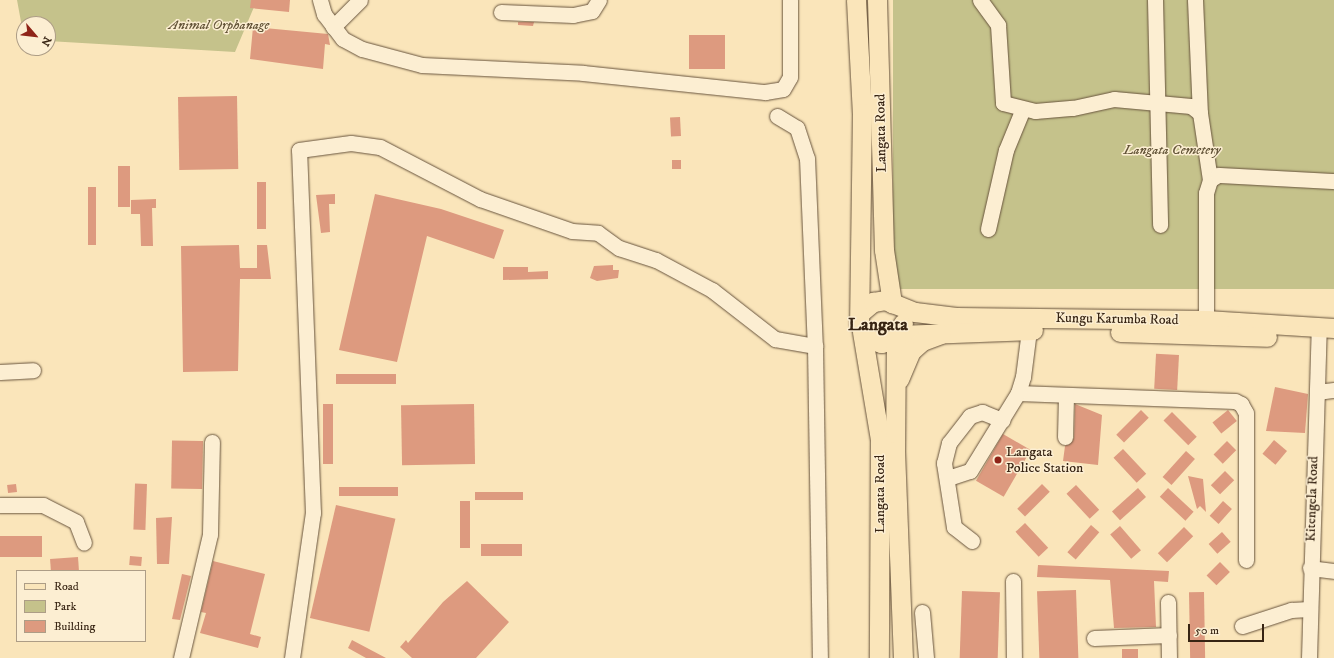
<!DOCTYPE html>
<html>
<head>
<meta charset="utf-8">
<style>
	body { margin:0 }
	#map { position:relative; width:1334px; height:658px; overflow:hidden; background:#fae5ba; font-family:"IM FELL DW Pica",serif }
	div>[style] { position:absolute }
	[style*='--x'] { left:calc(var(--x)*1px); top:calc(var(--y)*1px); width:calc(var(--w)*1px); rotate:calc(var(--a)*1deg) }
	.green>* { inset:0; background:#c5c28b; transform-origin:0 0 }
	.building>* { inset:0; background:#dd9a7f; transform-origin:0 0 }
	.roads { filter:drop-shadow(0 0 1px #68543d) drop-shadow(0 0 1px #68543d) }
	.minor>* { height:15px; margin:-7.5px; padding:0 7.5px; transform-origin:7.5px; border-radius:7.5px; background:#fceed2 }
	.major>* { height:19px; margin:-9.5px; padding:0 9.5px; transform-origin:9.5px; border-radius:9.5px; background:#fae5ba }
	.dots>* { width:11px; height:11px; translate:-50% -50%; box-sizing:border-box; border:2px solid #fceed2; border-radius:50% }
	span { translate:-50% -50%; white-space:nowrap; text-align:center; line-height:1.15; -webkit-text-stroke:3px #fceed2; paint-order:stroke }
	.park-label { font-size:14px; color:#625337; font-style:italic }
	.street-label { font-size:14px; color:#372413 }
	.poi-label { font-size:14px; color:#372413 }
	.left { translate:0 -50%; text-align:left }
	.district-label { font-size:18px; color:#372413; font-weight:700 }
	.legend { position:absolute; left:16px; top:570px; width:130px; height:72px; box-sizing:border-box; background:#fceed2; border:1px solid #ad9d86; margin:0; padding:5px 7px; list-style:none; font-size:12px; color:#372413 }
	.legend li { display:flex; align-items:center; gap:8px; height:20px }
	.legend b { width:20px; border:1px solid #ad9d86 }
	.north { position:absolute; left:16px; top:16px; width:40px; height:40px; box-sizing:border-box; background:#fceed2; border:1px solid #ad9d86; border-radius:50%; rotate:118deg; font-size:11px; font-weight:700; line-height:16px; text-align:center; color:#372413 }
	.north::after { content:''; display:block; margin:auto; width:14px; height:18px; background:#8f2418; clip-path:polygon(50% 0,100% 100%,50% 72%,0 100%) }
	.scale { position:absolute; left:1188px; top:624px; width:76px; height:18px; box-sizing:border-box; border:2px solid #372413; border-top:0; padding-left:5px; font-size:12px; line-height:14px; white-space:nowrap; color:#372413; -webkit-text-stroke:3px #fceed2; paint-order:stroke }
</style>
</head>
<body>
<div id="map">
	<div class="green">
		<div style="clip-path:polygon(17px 0,257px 0,235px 52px,48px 41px,48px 24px,24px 24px,24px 38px)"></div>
		<div style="left:893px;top:0;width:441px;height:289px"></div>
	</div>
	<div class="building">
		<div style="clip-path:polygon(251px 0,290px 0,289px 12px,250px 8px)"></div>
		<div style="clip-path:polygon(518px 22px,534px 22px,533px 26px,518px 25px)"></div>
		<div style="clip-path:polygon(253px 27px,328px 34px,330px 45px,325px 44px,323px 69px,250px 59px)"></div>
		<div style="left:689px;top:35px;width:36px;height:34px"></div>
		<div style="left:237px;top:96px;width:73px;height:59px;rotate:89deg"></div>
		<div style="left:680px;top:117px;width:19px;height:10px;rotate:87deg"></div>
		<div style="left:672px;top:160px;width:9px;height:9px"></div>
		<div style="left:118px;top:166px;width:12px;height:41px"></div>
		<div style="left:257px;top:182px;width:9px;height:47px"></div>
		<div style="left:88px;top:187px;width:8px;height:58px"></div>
		<div style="clip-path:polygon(335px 194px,335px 204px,329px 204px,330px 232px,321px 233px,316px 195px)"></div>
		<div style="clip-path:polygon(375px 194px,441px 209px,504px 230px,494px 259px,427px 236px,397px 362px,339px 350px)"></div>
		<div style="clip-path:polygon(156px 199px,156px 208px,152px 208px,153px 246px,141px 246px,140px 214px,131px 214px,131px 200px)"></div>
		<div style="clip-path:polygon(239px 245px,240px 268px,257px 268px,257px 245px,267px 245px,271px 279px,240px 279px,238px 371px,183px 372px,181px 246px)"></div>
		<div style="clip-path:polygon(613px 265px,613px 270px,619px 270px,618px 278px,597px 281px,590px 278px,594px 266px)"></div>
		<div style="clip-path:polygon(503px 267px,528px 267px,528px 272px,548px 271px,548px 279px,503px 280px)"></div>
		<div style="left:1179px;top:355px;width:35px;height:23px;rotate:93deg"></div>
		<div style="left:396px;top:374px;width:10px;height:60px;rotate:90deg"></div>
		<div style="clip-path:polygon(1275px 387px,1308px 394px,1305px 433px,1266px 431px)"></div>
		<div style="left:323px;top:404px;width:10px;height:60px"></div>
		<div style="left:474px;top:404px;width:60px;height:73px;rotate:89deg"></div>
		<div style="clip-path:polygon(1075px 404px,1102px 415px,1098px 465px,1063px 461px,1065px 446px,1074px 438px)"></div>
		<div style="left:1141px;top:410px;width:11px;height:35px;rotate:45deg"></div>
		<div style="left:1228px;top:410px;width:14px;height:20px;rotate:51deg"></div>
		<div style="left:1172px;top:412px;width:35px;height:12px;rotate:45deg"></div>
		<div style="left:1003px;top:434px;width:32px;height:54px;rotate:30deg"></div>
		<div style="left:1274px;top:440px;width:17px;height:18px;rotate:40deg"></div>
		<div style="left:203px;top:441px;width:48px;height:31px;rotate:91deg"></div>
		<div style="left:1227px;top:441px;width:13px;height:19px;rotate:45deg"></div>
		<div style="left:1123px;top:449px;width:34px;height:13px;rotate:47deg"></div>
		<div style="left:1186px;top:451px;width:12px;height:35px;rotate:42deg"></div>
		<div style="left:1225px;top:471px;width:13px;height:20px;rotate:45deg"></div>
		<div style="clip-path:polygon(1188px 476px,1203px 479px,1206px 512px,1200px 506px,1197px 509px)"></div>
		<div style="left:16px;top:484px;width:8px;height:9px;rotate:83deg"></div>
		<div style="left:147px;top:484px;width:46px;height:12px;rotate:92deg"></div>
		<div style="left:1042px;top:484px;width:11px;height:35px;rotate:45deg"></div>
		<div style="left:1076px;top:485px;width:34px;height:13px;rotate:47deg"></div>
		<div style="left:339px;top:487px;width:59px;height:9px"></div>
		<div style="left:1138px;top:488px;width:12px;height:35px;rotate:48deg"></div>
		<div style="left:1168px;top:488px;width:35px;height:12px;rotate:43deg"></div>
		<div style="left:475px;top:492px;width:48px;height:8px"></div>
		<div style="left:460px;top:501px;width:10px;height:47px"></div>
		<div style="left:1223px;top:501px;width:12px;height:20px;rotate:42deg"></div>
		<div style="left:336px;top:505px;width:61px;height:116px;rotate:13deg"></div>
		<div style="clip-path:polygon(172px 517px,169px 564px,157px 564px,156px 518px)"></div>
		<div style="left:1025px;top:523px;width:34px;height:13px;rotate:47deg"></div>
		<div style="left:1091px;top:525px;width:11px;height:36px;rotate:41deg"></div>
		<div style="left:1120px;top:526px;width:32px;height:13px;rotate:49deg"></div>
		<div style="left:1184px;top:527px;width:13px;height:37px;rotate:45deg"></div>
		<div style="left:1222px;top:532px;width:13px;height:18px;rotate:48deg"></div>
		<div style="left:42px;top:536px;width:21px;height:42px;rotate:90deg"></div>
		<div style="left:481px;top:544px;width:41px;height:12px"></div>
		<div style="left:130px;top:556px;width:12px;height:9px;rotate:5deg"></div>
		<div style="left:78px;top:557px;width:14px;height:28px;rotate:86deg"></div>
		<div style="clip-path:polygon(213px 561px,265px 574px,250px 634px,261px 637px,258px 648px,200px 633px,206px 613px,201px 612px)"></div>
		<div style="left:1220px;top:562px;width:14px;height:19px;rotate:45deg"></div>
		<div style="clip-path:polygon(1038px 565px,1169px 571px,1168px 582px,1154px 581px,1156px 627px,1114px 628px,1110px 580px,1037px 577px)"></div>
		<div style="clip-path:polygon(182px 574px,191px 576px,180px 620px,172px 619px)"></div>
		<div style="clip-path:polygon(467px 581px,509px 622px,476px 658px,412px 658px,400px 647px,406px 640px,408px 643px,443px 602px)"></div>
		<div style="left:1076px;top:590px;width:68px;height:39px;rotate:88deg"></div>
		<div style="left:962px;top:591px;width:38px;height:67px;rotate:2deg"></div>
		<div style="left:1204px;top:592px;width:66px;height:15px;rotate:89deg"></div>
		<div style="clip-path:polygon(352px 640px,386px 658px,366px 658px,348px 648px)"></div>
		<div style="left:1122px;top:649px;width:16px;height:9px"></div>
	</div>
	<div class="roads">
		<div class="minor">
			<div style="--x:320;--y:0;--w:15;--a:74"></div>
			<div style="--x:324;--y:14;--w:31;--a:53"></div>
			<div style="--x:343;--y:39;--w:21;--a:28"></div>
			<div style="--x:362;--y:49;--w:62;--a:14.9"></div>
			<div style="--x:422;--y:65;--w:161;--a:2.8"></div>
			<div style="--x:583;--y:73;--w:183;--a:6"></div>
			<div style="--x:765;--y:92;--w:18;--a:-9"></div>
			<div style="--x:783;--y:89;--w:14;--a:-60"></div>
			<div style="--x:790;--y:77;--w:77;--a:-90"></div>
			<div style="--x:980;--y:0;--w:31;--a:54"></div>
			<div style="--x:998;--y:25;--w:78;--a:86.3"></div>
			<div style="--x:1003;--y:103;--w:33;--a:14"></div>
			<div style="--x:1035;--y:111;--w:38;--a:-5"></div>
			<div style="--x:1073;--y:108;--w:42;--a:-12.4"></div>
			<div style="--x:1114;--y:99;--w:77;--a:5.2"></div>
			<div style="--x:1191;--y:106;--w:11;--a:38"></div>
			<div style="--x:1200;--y:113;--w:68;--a:81.5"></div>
			<div style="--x:1155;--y:0;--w:225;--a:88.7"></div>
			<div style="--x:1195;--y:0;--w:113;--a:87.5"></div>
			<div style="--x:501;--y:12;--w:72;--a:2.4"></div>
			<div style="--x:573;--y:15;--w:19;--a:-12"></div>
			<div style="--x:592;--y:11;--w:13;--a:-58"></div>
			<div style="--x:333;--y:27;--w:38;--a:-45"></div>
			<div style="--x:777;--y:116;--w:23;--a:31"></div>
			<div style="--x:797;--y:128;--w:32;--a:72"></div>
			<div style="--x:807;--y:158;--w:188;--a:87.6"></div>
			<div style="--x:815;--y:346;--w:312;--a:89.1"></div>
			<div style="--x:988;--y:229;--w:81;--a:-77.2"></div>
			<div style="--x:1006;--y:150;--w:42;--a:-67.7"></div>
			<div style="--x:1206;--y:320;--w:127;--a:-90"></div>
			<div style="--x:1206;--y:193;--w:14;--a:-73"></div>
			<div style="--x:1210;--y:180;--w:9;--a:-32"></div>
			<div style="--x:1218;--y:175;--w:116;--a:3"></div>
			<div style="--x:0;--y:372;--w:33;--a:-3"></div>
			<div style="--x:1317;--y:392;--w:17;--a:-7"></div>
			<div style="--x:1018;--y:393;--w:217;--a:2.1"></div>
			<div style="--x:1235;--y:401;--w:7;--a:27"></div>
			<div style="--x:1241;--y:404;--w:10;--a:61"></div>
			<div style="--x:1246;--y:413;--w:147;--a:90"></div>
			<div style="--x:1065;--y:437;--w:42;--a:-88.6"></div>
			<div style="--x:948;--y:478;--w:23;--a:-18"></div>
			<div style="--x:970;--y:471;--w:92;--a:-58.4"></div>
			<div style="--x:1018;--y:393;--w:17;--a:-73"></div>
			<div style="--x:1023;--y:377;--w:47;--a:-82.7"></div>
			<div style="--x:0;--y:505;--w:43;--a:0"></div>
			<div style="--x:43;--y:505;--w:37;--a:27"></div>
			<div style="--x:76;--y:522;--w:22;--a:69"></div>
			<div style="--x:972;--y:541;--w:23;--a:-142"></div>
			<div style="--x:954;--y:527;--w:65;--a:-98.9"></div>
			<div style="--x:944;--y:463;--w:21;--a:-76"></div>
			<div style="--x:949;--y:443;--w:34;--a:-52"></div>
			<div style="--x:970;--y:416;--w:13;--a:-18"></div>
			<div style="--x:982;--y:412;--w:22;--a:22"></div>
			<div style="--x:1310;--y:568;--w:24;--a:7"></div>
			<div style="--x:1013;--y:581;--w:77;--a:89.3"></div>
			<div style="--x:1168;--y:602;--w:56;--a:89"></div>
			<div style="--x:922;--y:612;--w:46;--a:85"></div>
			<div style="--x:1242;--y:626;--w:52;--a:-18.1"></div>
			<div style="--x:1291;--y:610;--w:18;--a:-3"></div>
			<div style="--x:1094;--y:638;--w:75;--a:-2.3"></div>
			<div style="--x:181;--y:658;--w:127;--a:-76.8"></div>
			<div style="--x:210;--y:534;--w:92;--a:-88.8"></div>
			<div style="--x:292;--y:658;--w:147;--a:-81.8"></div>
			<div style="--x:313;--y:513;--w:363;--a:-92.2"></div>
			<div style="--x:299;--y:150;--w:52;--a:-7.7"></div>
			<div style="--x:351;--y:143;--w:29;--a:8"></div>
			<div style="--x:380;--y:147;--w:113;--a:27.5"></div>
			<div style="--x:480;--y:199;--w:97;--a:19.2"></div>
			<div style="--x:572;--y:231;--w:26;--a:4"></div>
			<div style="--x:598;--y:233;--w:26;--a:36"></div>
			<div style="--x:619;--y:248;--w:39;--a:18"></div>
			<div style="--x:656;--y:260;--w:64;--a:28.2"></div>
			<div style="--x:712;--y:290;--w:80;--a:37.9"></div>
			<div style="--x:775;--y:339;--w:41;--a:9.9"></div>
			<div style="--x:1309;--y:658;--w:331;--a:-88.3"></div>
		</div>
		<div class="major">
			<div style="--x:856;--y:0;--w:113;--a:87"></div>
			<div style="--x:862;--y:113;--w:210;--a:90.8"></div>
			<div style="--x:859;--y:323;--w:17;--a:65"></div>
			<div style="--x:866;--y:338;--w:16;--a:18"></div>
			<div style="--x:881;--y:343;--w:16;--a:-15"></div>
			<div style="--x:896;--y:339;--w:17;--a:-66"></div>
			<div style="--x:877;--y:0;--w:250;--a:88.4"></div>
			<div style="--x:884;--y:250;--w:54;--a:81.4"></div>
			<div style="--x:861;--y:312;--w:16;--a:-40"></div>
			<div style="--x:873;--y:302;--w:12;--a:-9"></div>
			<div style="--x:885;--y:300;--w:32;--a:22"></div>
			<div style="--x:915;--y:312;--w:41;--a:7"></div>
			<div style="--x:956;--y:317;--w:250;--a:0.7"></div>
			<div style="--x:1206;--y:320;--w:128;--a:3.6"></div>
			<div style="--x:862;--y:332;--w:109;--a:80.5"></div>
			<div style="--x:880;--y:440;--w:218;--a:90.3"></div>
			<div style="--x:1120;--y:332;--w:147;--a:1.9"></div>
			<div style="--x:899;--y:335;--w:134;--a:-2.1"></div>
			<div style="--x:896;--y:339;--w:112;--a:90.5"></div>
			<div style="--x:895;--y:451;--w:207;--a:87.8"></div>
			<div style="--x:899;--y:379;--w:30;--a:-67"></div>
			<div style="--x:911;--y:351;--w:15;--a:-42"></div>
			<div style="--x:922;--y:341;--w:20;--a:-20"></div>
		</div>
	</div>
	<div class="dots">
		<div style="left:998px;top:460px;background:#8f2418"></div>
	</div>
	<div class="park-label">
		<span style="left:219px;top:25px">Animal Orphanage</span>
		<span style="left:1172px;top:150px">Langata Cemetery</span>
	</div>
	<div class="street-label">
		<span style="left:881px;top:133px;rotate:-91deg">Langata Road</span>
		<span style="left:1117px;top:319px;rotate:1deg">Kungu Karumba Road</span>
		<span style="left:880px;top:494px;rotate:-90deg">Langata Road</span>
		<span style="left:1312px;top:499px;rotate:-88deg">Kitengela Road</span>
	</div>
	<div class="poi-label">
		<span class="left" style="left:1006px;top:460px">Langata<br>Police Station</span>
	</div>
	<div class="district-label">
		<span style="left:878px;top:325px">Langata</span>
	</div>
	<ul class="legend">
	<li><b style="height:5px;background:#fae5ba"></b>Road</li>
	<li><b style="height:11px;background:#c5c28b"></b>Park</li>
	<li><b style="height:11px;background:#dd9a7f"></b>Building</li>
	</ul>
	<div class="north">N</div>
	<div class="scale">50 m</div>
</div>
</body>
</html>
